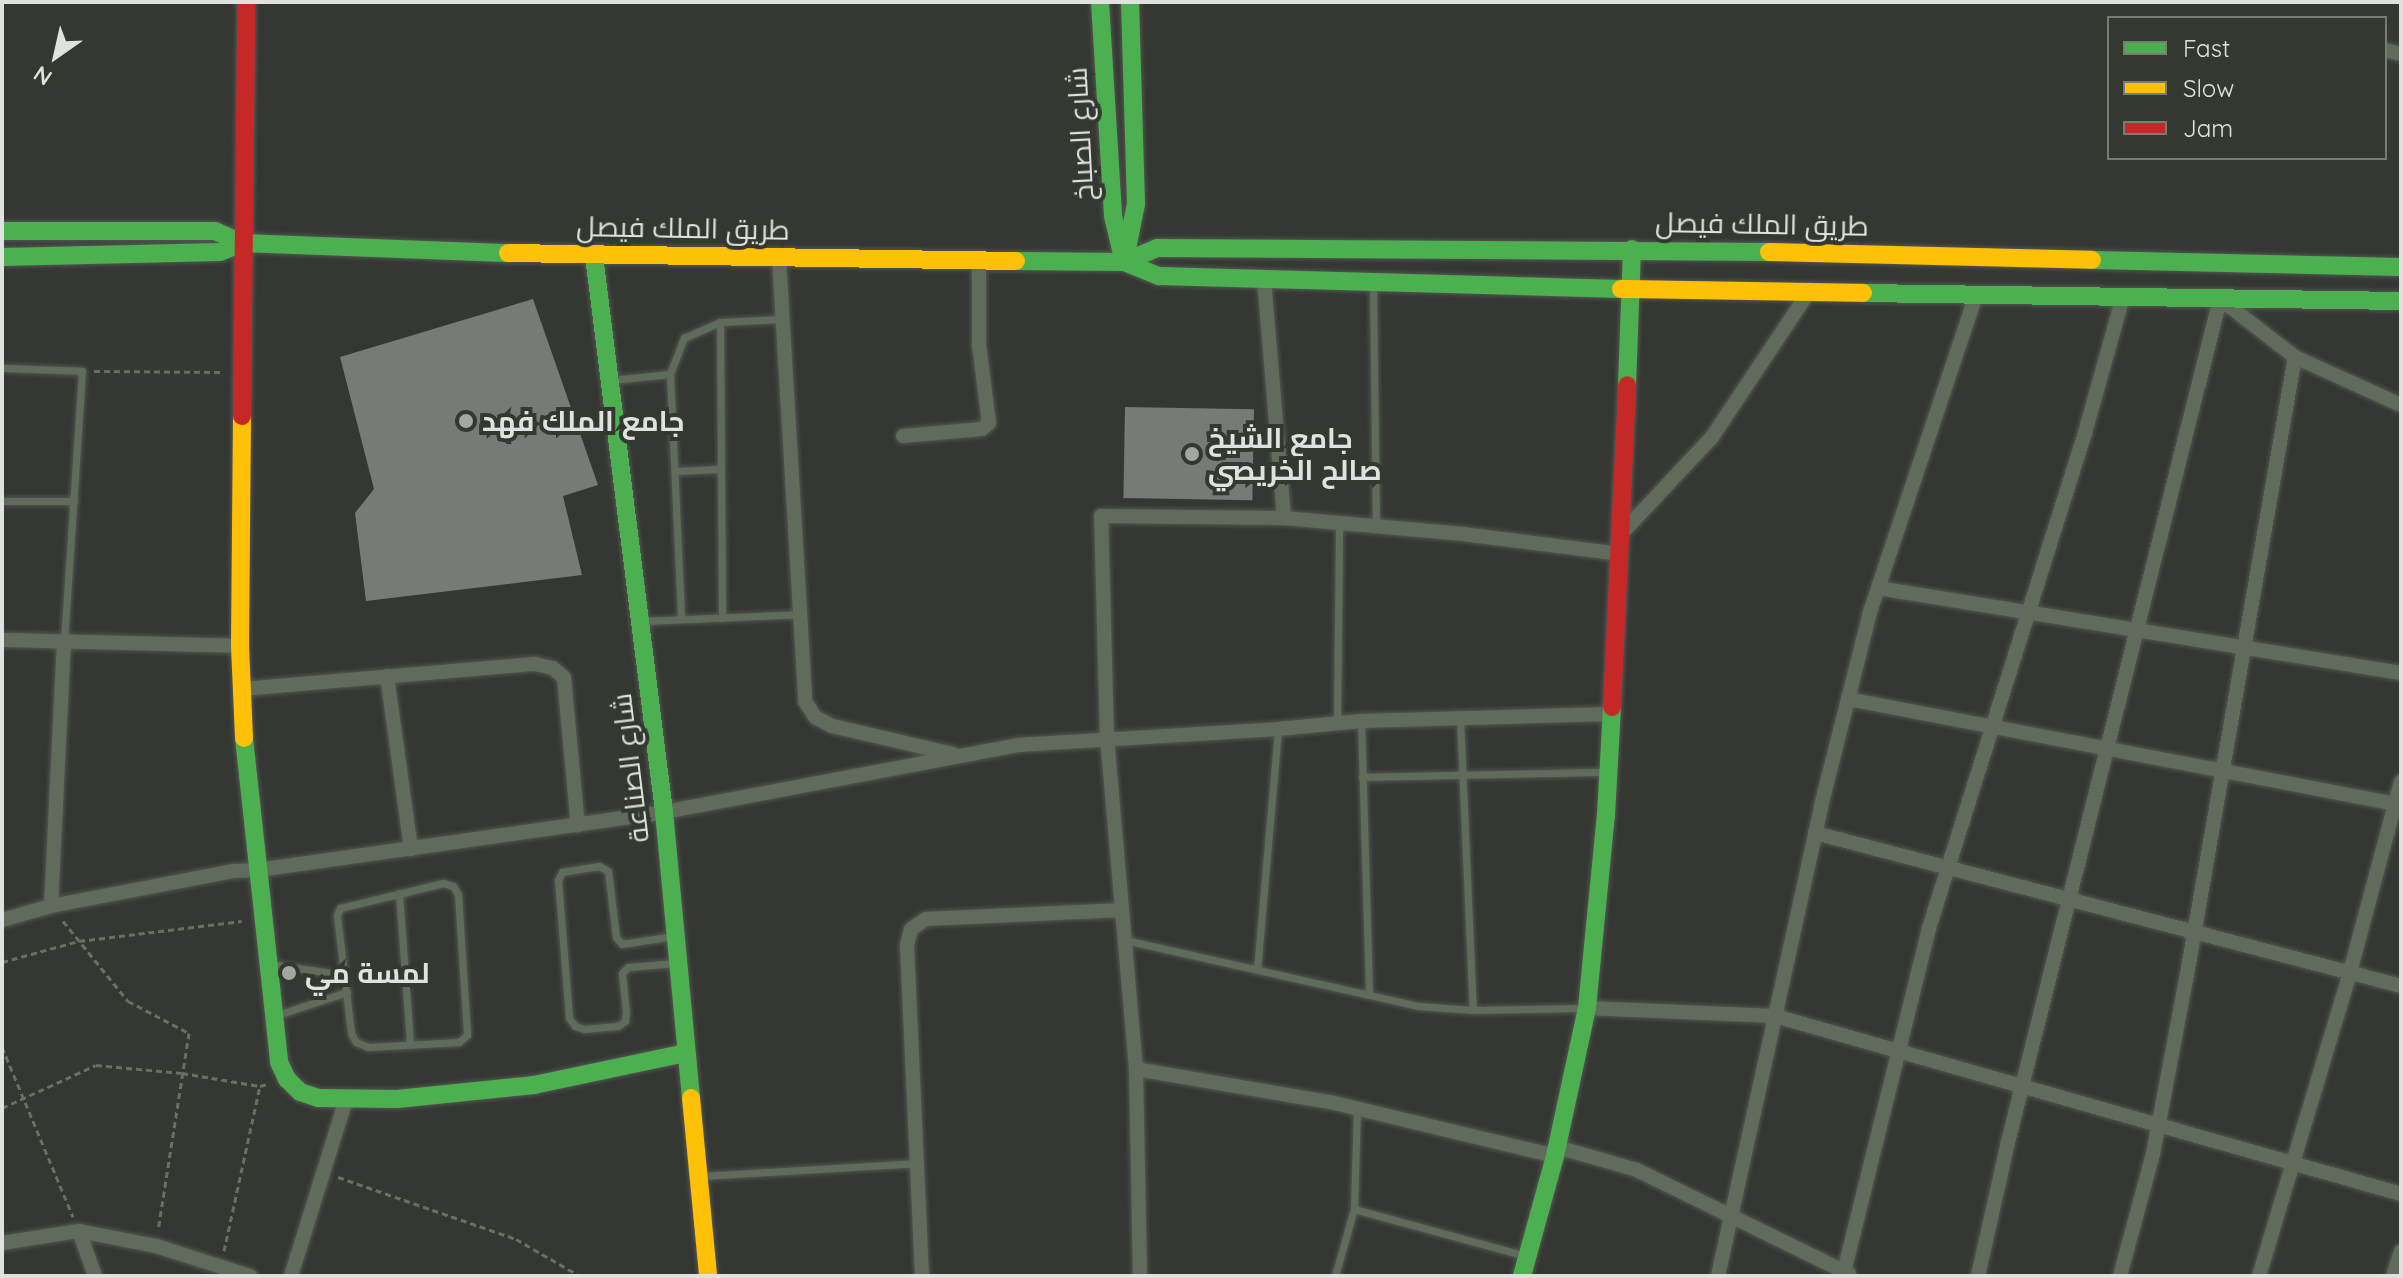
<!DOCTYPE html>
<html>
<head>
<meta charset="utf-8">
<style>
	body { margin:0 }
	#map { position:relative; width:2403px; height:1278px; overflow:hidden; background:#343732; font-family:Quicksand,Cairo,sans-serif }
	div>[style] { position:absolute }
	[style*='--x'] { left:calc(var(--x)*1px); top:calc(var(--y)*1px); width:calc(var(--w)*1px); rotate:calc(var(--a)*1deg) }
	.building>* { inset:0; background:#777a76; transform-origin:0 0 }
	.path>* { height:3px; margin-top:-1.5px; transform-origin:0; background:repeating-linear-gradient(90deg,#696f65 0 6px,transparent 0 10px) }
	.roads { filter:drop-shadow(0 0 2px #535552) drop-shadow(0 0 2px #535552) }
	.lane>* { height:7px; margin:-3.5px; padding:0 3.5px; transform-origin:3.5px; border-radius:3.5px; background:#616b5c }
	.street>* { height:14px; margin:-7px; padding:0 7px; transform-origin:7px; border-radius:7px; background:#616b5c }
	.fast>* { height:18px; margin:-9px; padding:0 9px; transform-origin:9px; border-radius:9px; background:#4caf50 }
	.slow>* { height:18px; margin:-9px; padding:0 9px; transform-origin:9px; border-radius:9px; background:#ffc107 }
	.jam>* { height:18px; margin:-9px; padding:0 9px; transform-origin:9px; border-radius:9px; background:#c62828 }
	.dots>* { width:22px; height:22px; translate:-50% -50%; box-sizing:border-box; border:4px solid #333831; border-radius:50% }
	span { translate:-50% -50%; white-space:nowrap; text-align:center; line-height:1.15; -webkit-text-stroke:8px #333831; paint-order:stroke }
	.street-label { font-size:28px; color:#dfe2de }
	.poi-label { font-size:28px; color:#dfe2de; font-weight:700 }
	.left { translate:0 -50%; text-align:left }
	.frame { position:absolute; inset:0; border:4px solid #dfe2de; pointer-events:none }
	.legend { position:absolute; left:2107px; top:16px; width:280px; height:144px; box-sizing:border-box; background:#333831; border:2px solid #787c76; margin:0; padding:10px 14px; list-style:none; font-size:24px; color:#dfe2de }
	.legend li { display:flex; align-items:center; gap:16px; height:40px }
	.legend b { width:40px; border:2px solid #787c76 }
	.north { position:absolute; left:16px; top:16px; width:80px; height:80px; -webkit-text-stroke:6px #333831; paint-order:stroke; rotate:214deg; font-size:22px; font-weight:700; line-height:32px; text-align:center; color:#dfe2de }
	.north::after { content:''; display:block; margin:auto; width:28px; height:36px; background:#dfe2de; clip-path:polygon(50% 0,100% 100%,50% 72%,0 100%) }
</style>
</head>
<body>
<div id="map">
	<div class="building">
		<div style="clip-path:polygon(533px 299px,598px 485px,563px 496px,582px 575px,366px 601px,355px 513px,374px 489px,340px 357px)"></div>
		<div style="left:1125px;top:407px;width:129px;height:91px;rotate:1deg"></div>
	</div>
	<div class="path">
		<div style="--x:94;--y:371;--w:128;--a:0.4"></div>
		<div style="--x:63;--y:921;--w:103;--a:50.9"></div>
		<div style="--x:128;--y:1001;--w:69;--a:27.7"></div>
		<div style="--x:189;--y:1033;--w:200;--a:98.9"></div>
		<div style="--x:2;--y:962;--w:80;--a:-15.3"></div>
		<div style="--x:79;--y:941;--w:164;--a:-7"></div>
		<div style="--x:2;--y:1047;--w:184;--a:67.3"></div>
		<div style="--x:2;--y:1108;--w:103;--a:-24.6"></div>
		<div style="--x:96;--y:1065;--w:86;--a:5.3"></div>
		<div style="--x:182;--y:1073;--w:79;--a:9.5"></div>
		<div style="--x:260;--y:1086;--w:8;--a:-14"></div>
		<div style="--x:338;--y:1177;--w:188;--a:19.2"></div>
		<div style="--x:516;--y:1239;--w:74;--a:30"></div>
		<div style="--x:224;--y:1251;--w:169;--a:-77.7"></div>
	</div>
	<div class="roads">
		<div class="lane">
			<div style="--x:1373;--y:285;--w:242;--a:89.3"></div>
			<div style="--x:720;--y:322;--w:296;--a:89.6"></div>
			<div style="--x:2;--y:368;--w:80;--a:2.1"></div>
			<div style="--x:82;--y:371;--w:272;--a:93.8"></div>
			<div style="--x:670;--y:374;--w:245;--a:87.4"></div>
			<div style="--x:612;--y:380;--w:58;--a:-5.9"></div>
			<div style="--x:670;--y:374;--w:39;--a:-69"></div>
			<div style="--x:684;--y:338;--w:39;--a:-24"></div>
			<div style="--x:720;--y:322;--w:62;--a:-2.8"></div>
			<div style="--x:675;--y:471;--w:45;--a:-2.5"></div>
			<div style="--x:2;--y:501;--w:72;--a:0"></div>
			<div style="--x:642;--y:621;--w:158;--a:-2.5"></div>
			<div style="--x:1460;--y:718;--w:292;--a:87.5"></div>
			<div style="--x:1361;--y:721;--w:274;--a:88.3"></div>
			<div style="--x:1337;--y:723;--w:200;--a:-89.4"></div>
			<div style="--x:1362;--y:777;--w:243;--a:-1.2"></div>
			<div style="--x:443;--y:883;--w:10;--a:17"></div>
			<div style="--x:453;--y:886;--w:9;--a:58"></div>
			<div style="--x:458;--y:894;--w:141;--a:86.3"></div>
			<div style="--x:467;--y:1035;--w:11;--a:139"></div>
			<div style="--x:459;--y:1042;--w:91;--a:176.9"></div>
			<div style="--x:368;--y:1047;--w:13;--a:-157"></div>
			<div style="--x:356;--y:1042;--w:10;--a:-119"></div>
			<div style="--x:351;--y:1033;--w:119;--a:-96.8"></div>
			<div style="--x:337;--y:915;--w:8;--a:-67"></div>
			<div style="--x:340;--y:908;--w:106;--a:-13.6"></div>
			<div style="--x:399;--y:893;--w:151;--a:85.8"></div>
			<div style="--x:674;--y:936;--w:53;--a:171.3"></div>
			<div style="--x:622;--y:944;--w:9;--a:-131"></div>
			<div style="--x:616;--y:937;--w:66;--a:-96.9"></div>
			<div style="--x:608;--y:871;--w:10;--a:-151"></div>
			<div style="--x:599;--y:866;--w:37;--a:171"></div>
			<div style="--x:562;--y:872;--w:9;--a:117"></div>
			<div style="--x:558;--y:880;--w:138;--a:85.4"></div>
			<div style="--x:569;--y:1018;--w:10;--a:53"></div>
			<div style="--x:575;--y:1026;--w:9;--a:18"></div>
			<div style="--x:584;--y:1029;--w:34;--a:-5"></div>
			<div style="--x:618;--y:1026;--w:9;--a:-36"></div>
			<div style="--x:625;--y:1021;--w:9;--a:-84"></div>
			<div style="--x:626;--y:1012;--w:39;--a:-96"></div>
			<div style="--x:622;--y:973;--w:8;--a:-45"></div>
			<div style="--x:628;--y:967;--w:48;--a:-4.8"></div>
			<div style="--x:1125;--y:940;--w:300;--a:12.7"></div>
			<div style="--x:1418;--y:1006;--w:55;--a:4.2"></div>
			<div style="--x:1473;--y:1010;--w:110;--a:-1"></div>
			<div style="--x:271;--y:964;--w:74;--a:8.6"></div>
			<div style="--x:1257;--y:970;--w:242;--a:-85"></div>
			<div style="--x:277;--y:1015;--w:74;--a:-18.2"></div>
			<div style="--x:700;--y:1176;--w:217;--a:-3.4"></div>
			<div style="--x:1354;--y:1209;--w:178;--a:15.3"></div>
			<div style="--x:1335;--y:1276;--w:70;--a:-74.2"></div>
			<div style="--x:1354;--y:1209;--w:100;--a:-88.3"></div>
		</div>
		<div class="street">
			<div style="--x:2385;--y:50;--w:16;--a:14"></div>
			<div style="--x:779;--y:258;--w:444;--a:86.6"></div>
			<div style="--x:805;--y:701;--w:19;--a:58"></div>
			<div style="--x:815;--y:717;--w:19;--a:28"></div>
			<div style="--x:832;--y:726;--w:124;--a:13"></div>
			<div style="--x:1264;--y:279;--w:240;--a:85.2"></div>
			<div style="--x:903;--y:436;--w:79;--a:-5.1"></div>
			<div style="--x:982;--y:429;--w:9;--a:-41"></div>
			<div style="--x:989;--y:423;--w:79;--a:-97.3"></div>
			<div style="--x:979;--y:345;--w:85;--a:-90"></div>
			<div style="--x:1621;--y:534;--w:133;--a:-46.8"></div>
			<div style="--x:1712;--y:437;--w:177;--a:-56.3"></div>
			<div style="--x:1878;--y:588;--w:530;--a:9.23"></div>
			<div style="--x:2;--y:640;--w:238;--a:1.4"></div>
			<div style="--x:387;--y:676;--w:175;--a:82.1"></div>
			<div style="--x:242;--y:689;--w:294;--a:-4.9"></div>
			<div style="--x:535;--y:664;--w:18;--a:13"></div>
			<div style="--x:553;--y:668;--w:15;--a:42"></div>
			<div style="--x:564;--y:678;--w:148;--a:84.6"></div>
			<div style="--x:1848;--y:699;--w:563;--a:10.85"></div>
			<div style="--x:1815;--y:833;--w:606;--a:14.63"></div>
			<div style="--x:51;--y:906;--w:264;--a:-87.2"></div>
			<div style="--x:2;--y:920;--w:51;--a:-15.9"></div>
			<div style="--x:51;--y:906;--w:185;--a:-10.9"></div>
			<div style="--x:233;--y:871;--w:25;--a:-2"></div>
			<div style="--x:258;--y:870;--w:410;--a:-8.1"></div>
			<div style="--x:664;--y:812;--w:360;--a:-10.7"></div>
			<div style="--x:1018;--y:745;--w:260;--a:-3.5"></div>
			<div style="--x:1278;--y:729;--w:83;--a:-5.5"></div>
			<div style="--x:1361;--y:721;--w:248;--a:-1.6"></div>
			<div style="--x:1587;--y:1008;--w:188;--a:2.4"></div>
			<div style="--x:1775;--y:1016;--w:651;--a:15.87"></div>
			<div style="--x:1136;--y:1069;--w:197;--a:9.7"></div>
			<div style="--x:1330;--y:1102;--w:231;--a:13.5"></div>
			<div style="--x:1557;--y:1147;--w:83;--a:16"></div>
			<div style="--x:1637;--y:1170;--w:236;--a:26.1"></div>
			<div style="--x:79;--y:1231;--w:48;--a:70.4"></div>
			<div style="--x:2;--y:1243;--w:78;--a:-8.9"></div>
			<div style="--x:79;--y:1231;--w:78;--a:11"></div>
			<div style="--x:156;--y:1246;--w:99;--a:17.7"></div>
			<div style="--x:291;--y:1276;--w:185;--a:-72.7"></div>
			<div style="--x:922;--y:1276;--w:331;--a:-92.6"></div>
			<div style="--x:907;--y:945;--w:16;--a:-76"></div>
			<div style="--x:911;--y:929;--w:18;--a:-34"></div>
			<div style="--x:926;--y:919;--w:196;--a:-2.6"></div>
			<div style="--x:1140;--y:1276;--w:207;--a:-91.1"></div>
			<div style="--x:1136;--y:1069;--w:331;--a:-95"></div>
			<div style="--x:1107;--y:739;--w:223;--a:-91.5"></div>
			<div style="--x:1101;--y:516;--w:183;--a:0.6"></div>
			<div style="--x:1284;--y:518;--w:180;--a:5.1"></div>
			<div style="--x:1463;--y:534;--w:159;--a:7.2"></div>
			<div style="--x:1718;--y:1276;--w:481;--a:-77.6"></div>
			<div style="--x:1821;--y:806;--w:200;--a:-75.8"></div>
			<div style="--x:1870;--y:612;--w:336;--a:-71.5"></div>
			<div style="--x:1843;--y:1276;--w:358;--a:-76.1"></div>
			<div style="--x:1929;--y:928;--w:519;--a:-72.51"></div>
			<div style="--x:2085;--y:433;--w:141;--a:-74.4"></div>
			<div style="--x:1978;--y:1276;--w:133;--a:-77.4"></div>
			<div style="--x:2007;--y:1146;--w:873;--a:-75.88"></div>
			<div style="--x:2220;--y:299;--w:95;--a:37.7"></div>
			<div style="--x:2295;--y:357;--w:116;--a:24.4"></div>
			<div style="--x:2120;--y:1276;--w:126;--a:-74.9"></div>
			<div style="--x:2153;--y:1154;--w:177;--a:-79.3"></div>
			<div style="--x:2186;--y:980;--w:632;--a:-80.08"></div>
			<div style="--x:2259;--y:1276;--w:317;--a:-73.3"></div>
			<div style="--x:2350;--y:972;--w:197;--a:-75"></div>
			<div style="--x:2393;--y:1276;--w:26;--a:-72"></div>
		</div>
		<div class="fast">
			<div style="--x:1100;--y:2;--w:214;--a:86.5"></div>
			<div style="--x:1113;--y:216;--w:47;--a:76.6"></div>
			<div style="--x:2;--y:231;--w:213;--a:0"></div>
			<div style="--x:215;--y:231;--w:30;--a:24"></div>
			<div style="--x:242;--y:243;--w:266;--a:2.2"></div>
			<div style="--x:1126;--y:254;--w:51;--a:-78.7"></div>
			<div style="--x:1136;--y:204;--w:202;--a:-91.7"></div>
			<div style="--x:594;--y:256;--w:560;--a:82.82"></div>
			<div style="--x:664;--y:812;--w:287;--a:84.6"></div>
			<div style="--x:2;--y:257;--w:218;--a:-1.3"></div>
			<div style="--x:220;--y:252;--w:24;--a:-22"></div>
			<div style="--x:2092;--y:260;--w:309;--a:1.3"></div>
			<div style="--x:1016;--y:261;--w:108;--a:0.5"></div>
			<div style="--x:1124;--y:262;--w:36;--a:-23"></div>
			<div style="--x:1157;--y:248;--w:612;--a:0.37"></div>
			<div style="--x:1124;--y:262;--w:38;--a:22"></div>
			<div style="--x:1159;--y:276;--w:462;--a:1.6"></div>
			<div style="--x:1863;--y:293;--w:538;--a:0.85"></div>
			<div style="--x:1627;--y:385;--w:136;--a:-87.9"></div>
			<div style="--x:244;--y:738;--w:326;--a:83.8"></div>
			<div style="--x:279;--y:1062;--w:19;--a:65"></div>
			<div style="--x:287;--y:1079;--w:18;--a:45"></div>
			<div style="--x:300;--y:1092;--w:19;--a:18"></div>
			<div style="--x:318;--y:1098;--w:79;--a:0.7"></div>
			<div style="--x:397;--y:1099;--w:138;--a:-5.8"></div>
			<div style="--x:534;--y:1085;--w:155;--a:-11.9"></div>
			<div style="--x:1522;--y:1276;--w:124;--a:-74.6"></div>
			<div style="--x:1555;--y:1156;--w:151;--a:-77.8"></div>
			<div style="--x:1587;--y:1008;--w:194;--a:-84.4"></div>
			<div style="--x:1606;--y:815;--w:108;--a:-86.8"></div>
		</div>
		<div class="slow">
			<div style="--x:1769;--y:252;--w:323;--a:1.4"></div>
			<div style="--x:508;--y:253;--w:508;--a:0.9"></div>
			<div style="--x:1621;--y:289;--w:242;--a:0.9"></div>
			<div style="--x:242;--y:416;--w:230;--a:90.5"></div>
			<div style="--x:240;--y:646;--w:92;--a:87.5"></div>
			<div style="--x:691;--y:1098;--w:179;--a:84.5"></div>
		</div>
		<div class="jam">
			<div style="--x:242;--y:416;--w:414;--a:-89.4"></div>
			<div style="--x:1612;--y:707;--w:322;--a:-87.3"></div>
		</div>
	</div>
	<div class="dots">
		<div style="left:466px;top:421px;background:#a3a6a2"></div>
		<div style="left:1192px;top:454px;background:#a3a6a2"></div>
		<div style="left:289px;top:973px;background:#a3a6a2"></div>
	</div>
	<div class="street-label">
		<span style="left:1080px;top:134px;rotate:-93deg">شارع الصباخ</span>
		<span style="left:1762px;top:224px;rotate:1deg">طريق الملك فيصل</span>
		<span style="left:683px;top:228px;rotate:1deg">طريق الملك فيصل</span>
		<span style="left:630px;top:768px;rotate:-97deg">شارع الصناعة</span>
	</div>
	<div class="poi-label">
		<span class="left" style="left:482px;top:421px">جامع الملك فهد</span>
		<span class="left" style="left:1208px;top:454px">جامع الشيخ<br>صالح الخريصي</span>
		<span class="left" style="left:305px;top:973px">لمسة مي</span>
	</div>
	<div class="frame"></div>
	<ul class="legend">
	<li><b style="height:10px;background:#4caf50"></b>Fast</li>
	<li><b style="height:10px;background:#ffc107"></b>Slow</li>
	<li><b style="height:10px;background:#c62828"></b>Jam</li>
	</ul>
	<div class="north">N</div>
</div>
</body>
</html>
